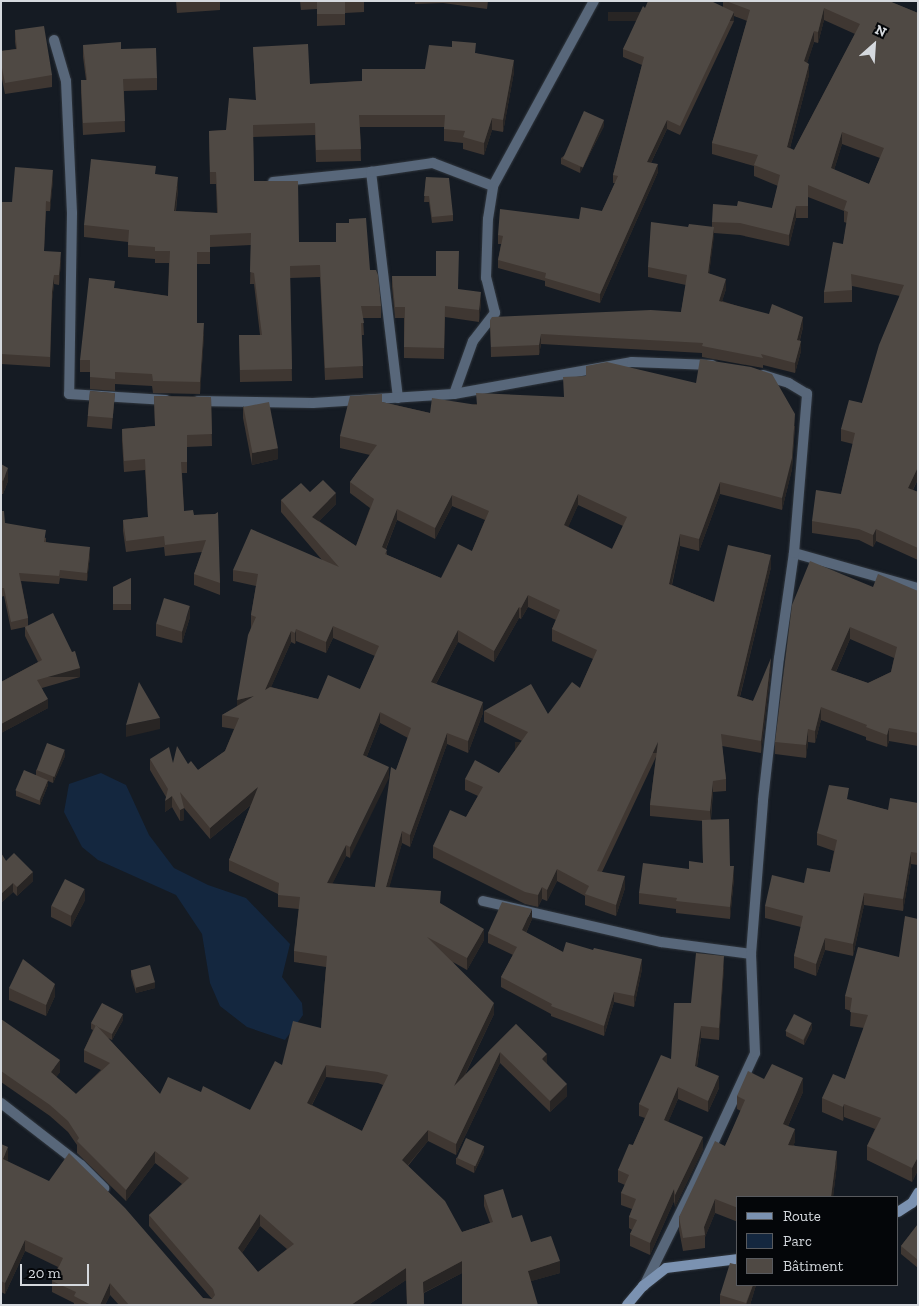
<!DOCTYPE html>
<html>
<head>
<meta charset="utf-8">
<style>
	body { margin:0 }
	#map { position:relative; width:919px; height:1306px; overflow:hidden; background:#151b23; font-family:"Zilla Slab",serif }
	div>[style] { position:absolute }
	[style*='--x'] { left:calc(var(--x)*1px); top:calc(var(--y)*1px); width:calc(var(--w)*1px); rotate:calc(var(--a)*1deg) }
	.green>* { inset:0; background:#14273f }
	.roads { filter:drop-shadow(0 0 1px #30363d) drop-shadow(0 0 1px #30363d) }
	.street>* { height:10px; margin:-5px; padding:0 5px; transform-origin:5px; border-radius:5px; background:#58677a }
	.secondary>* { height:10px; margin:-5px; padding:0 5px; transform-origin:5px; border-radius:5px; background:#7b92b1 }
	.wall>* { inset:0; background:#3f3732; transform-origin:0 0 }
	.shaded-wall>* { inset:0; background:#282524; transform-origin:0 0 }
	.building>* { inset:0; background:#4f4944; transform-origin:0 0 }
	span { translate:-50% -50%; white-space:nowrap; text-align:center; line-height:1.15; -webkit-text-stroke:4px #040609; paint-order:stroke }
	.frame { position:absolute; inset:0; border:2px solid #d5d9de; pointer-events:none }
	.legend { position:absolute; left:736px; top:1196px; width:162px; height:90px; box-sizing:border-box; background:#040609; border:1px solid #585a5e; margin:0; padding:6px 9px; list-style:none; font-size:15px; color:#d5d9de }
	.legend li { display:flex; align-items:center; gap:10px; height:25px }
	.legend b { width:25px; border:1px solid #585a5e }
	.north { position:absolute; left:849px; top:20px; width:50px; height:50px; -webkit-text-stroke:4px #040609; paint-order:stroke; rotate:26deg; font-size:14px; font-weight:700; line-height:20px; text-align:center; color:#d5d9de }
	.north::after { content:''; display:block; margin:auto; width:18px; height:22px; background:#d5d9de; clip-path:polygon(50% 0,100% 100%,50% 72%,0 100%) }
	.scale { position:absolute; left:20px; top:1264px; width:69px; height:22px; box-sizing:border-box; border:2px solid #d5d9de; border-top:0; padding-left:6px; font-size:15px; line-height:18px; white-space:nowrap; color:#d5d9de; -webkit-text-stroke:4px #040609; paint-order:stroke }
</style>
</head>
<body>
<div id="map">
	<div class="green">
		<div style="clip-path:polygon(101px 773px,126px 785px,149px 835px,174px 868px,208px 885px,246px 898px,290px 944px,282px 977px,302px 1003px,303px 1015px,285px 1040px,247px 1027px,220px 1006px,210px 983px,202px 934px,176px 895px,98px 860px,82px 847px,64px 812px,69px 784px)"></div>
	</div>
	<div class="roads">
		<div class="street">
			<div style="--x:54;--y:40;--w:43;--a:73.7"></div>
			<div style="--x:66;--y:81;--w:132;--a:87.4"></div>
			<div style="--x:72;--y:213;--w:181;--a:90.9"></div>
			<div style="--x:69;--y:394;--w:97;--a:3.5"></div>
			<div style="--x:273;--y:182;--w:99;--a:-5.8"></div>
			<div style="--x:454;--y:394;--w:56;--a:-70.3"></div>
			<div style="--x:473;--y:341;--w:36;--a:-52"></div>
			<div style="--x:495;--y:313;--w:36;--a:-104"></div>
			<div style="--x:486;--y:278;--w:59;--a:-88.1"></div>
			<div style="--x:488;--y:219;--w:33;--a:-81"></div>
			<div style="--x:493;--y:186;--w:211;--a:-61.4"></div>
			<div style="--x:398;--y:398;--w:228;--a:-96.8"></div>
			<div style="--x:371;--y:172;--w:63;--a:-8.3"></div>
			<div style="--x:433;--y:163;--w:64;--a:21"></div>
			<div style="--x:198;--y:401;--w:115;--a:1"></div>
			<div style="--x:313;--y:403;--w:141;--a:-3.7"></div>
			<div style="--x:454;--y:394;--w:181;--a:-10.2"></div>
			<div style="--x:632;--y:362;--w:80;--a:2.1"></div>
			<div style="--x:794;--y:553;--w:129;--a:15.8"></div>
			<div style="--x:483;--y:901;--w:183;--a:13"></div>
			<div style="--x:661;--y:942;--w:91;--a:7.6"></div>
			<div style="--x:751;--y:954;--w:154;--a:-85.5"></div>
			<div style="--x:763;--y:800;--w:143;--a:-83.6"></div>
			<div style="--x:779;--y:658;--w:106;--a:-81.9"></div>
			<div style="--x:794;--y:553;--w:160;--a:-85.3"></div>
			<div style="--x:807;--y:394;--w:21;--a:-149"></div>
			<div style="--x:789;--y:383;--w:27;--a:-163"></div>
			<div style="--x:1;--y:1103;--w:101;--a:37.8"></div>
			<div style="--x:81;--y:1165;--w:33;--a:45"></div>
			<div style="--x:644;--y:1286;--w:108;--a:-63.7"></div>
			<div style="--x:692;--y:1189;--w:150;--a:-65.1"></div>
			<div style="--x:755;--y:1053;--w:99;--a:-92.3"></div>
		</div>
		<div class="secondary">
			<div style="--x:898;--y:1212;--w:17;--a:-33"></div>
			<div style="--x:912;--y:1203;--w:12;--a:-59"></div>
			<div style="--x:627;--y:1305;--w:25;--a:-50"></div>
			<div style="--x:643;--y:1286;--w:29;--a:-38"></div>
			<div style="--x:666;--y:1268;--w:73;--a:-7.1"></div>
		</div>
	</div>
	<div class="wall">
		<div style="clip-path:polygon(176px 1px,220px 1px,220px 10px,177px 13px)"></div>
		<div style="clip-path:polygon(300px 1px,364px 1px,364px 12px,345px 13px,345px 25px,317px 26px,317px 9px,301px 10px)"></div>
		<div style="clip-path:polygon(412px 1px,488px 1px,487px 9px,443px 3px,415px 4px,415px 1px)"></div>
		<div style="clip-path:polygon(evenodd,723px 1px,891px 1px,891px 2px,918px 13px,918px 479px,913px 490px,918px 492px,918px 560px,876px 541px,873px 547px,859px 540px,812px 533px,812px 521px,841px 494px,853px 444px,841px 441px,841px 429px,862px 403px,900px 296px,852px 286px,852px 302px,824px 303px,824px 292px,843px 244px,847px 223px,844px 222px,844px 211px,808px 197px,808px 218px,796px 218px,789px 246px,740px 235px,714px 233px,709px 274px,726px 289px,722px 301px,803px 327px,800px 340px,801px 351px,795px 373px,763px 365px,763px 368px,702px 357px,702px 353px,541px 344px,539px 355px,491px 357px,490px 320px,681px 312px,686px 285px,648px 277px,648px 267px,688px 227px,712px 227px,712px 222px,772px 208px,778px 186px,754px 176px,754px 166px,712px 154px,712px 143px,747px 21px,734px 16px,734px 21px,680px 135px,667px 129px,651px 163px,658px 172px,600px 303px,545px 286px,545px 281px,498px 268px,498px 260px,501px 244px,498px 244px,498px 235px,579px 219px,602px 211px,615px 183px,613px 183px,613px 175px,642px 65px,623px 57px,623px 49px,645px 8px,723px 7px,723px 1px,824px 20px,855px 34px,794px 150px,790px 148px,809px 75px,807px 63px,814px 42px,818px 43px,824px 20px,723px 1px,842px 144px,880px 158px,869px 184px,834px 170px,842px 144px)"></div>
		<div style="clip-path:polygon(15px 30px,52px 75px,52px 87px,5px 94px,1px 74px,1px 51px,16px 49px,15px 42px)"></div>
		<div style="clip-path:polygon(83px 45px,121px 49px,157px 78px,157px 90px,124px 91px,125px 132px,83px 135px,81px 92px,81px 80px,86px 80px,83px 57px)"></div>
		<div style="clip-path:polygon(253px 47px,310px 84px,362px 81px,425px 69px,476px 53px,514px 72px,503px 132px,492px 130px,484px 155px,463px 149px,463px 143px,444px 141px,444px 127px,360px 127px,361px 161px,316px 162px,315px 135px,253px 137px,254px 181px,299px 242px,370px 270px,381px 306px,381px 318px,363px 318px,364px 335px,362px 335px,363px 378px,325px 380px,320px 277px,290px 278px,292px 381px,240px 382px,239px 335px,260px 335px,254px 284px,250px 284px,251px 245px,210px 247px,210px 264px,197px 264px,197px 323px,204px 335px,200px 394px,153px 393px,152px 386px,115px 384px,115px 391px,90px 389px,90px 372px,80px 372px,80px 360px,115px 288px,168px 296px,169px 263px,155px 263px,155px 259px,128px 257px,128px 242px,84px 237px,84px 225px,156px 174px,178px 189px,176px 211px,217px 213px,216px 184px,210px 184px,209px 131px,226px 130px,256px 100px)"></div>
		<div style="clip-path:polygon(604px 126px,580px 173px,561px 164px,561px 158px)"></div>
		<div style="clip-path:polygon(426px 177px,453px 215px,453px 221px,432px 223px,429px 202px,424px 202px)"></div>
		<div style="clip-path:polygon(53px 179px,50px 211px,46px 211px,44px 251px,61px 261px,59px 285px,54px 284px,52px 301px,50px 367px,1px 364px,1px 202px,12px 202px)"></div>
		<div style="clip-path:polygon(392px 276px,458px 289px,481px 303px,479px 322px,445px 317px,444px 359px,404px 358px,404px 318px,395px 318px,392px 287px)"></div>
		<div style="left:90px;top:391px;width:25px;height:36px;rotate:5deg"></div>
		<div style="clip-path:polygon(154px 396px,211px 397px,212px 446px,187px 447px,187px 473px,182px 473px,184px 511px,194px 515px,215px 514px,220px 583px,220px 595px,194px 585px,194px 574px,202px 552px,165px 556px,164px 547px,126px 552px,123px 531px,123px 520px,148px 517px,145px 470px,124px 472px,122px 441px,122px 429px,155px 426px)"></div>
		<div style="clip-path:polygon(evenodd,382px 402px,430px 413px,476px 404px,795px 426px,792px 469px,782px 510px,720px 494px,699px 551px,680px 546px,672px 585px,714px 602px,771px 567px,740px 697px,753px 701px,771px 669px,761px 753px,722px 746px,726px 779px,726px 791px,713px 792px,711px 819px,734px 878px,730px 919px,676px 913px,676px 909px,639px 904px,639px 893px,689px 869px,703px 863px,702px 821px,650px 816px,650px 805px,656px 757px,602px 872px,625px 888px,616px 916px,585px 905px,585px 896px,557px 881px,547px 901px,542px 899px,538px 907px,525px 904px,433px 858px,433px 846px,466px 817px,478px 796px,465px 790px,465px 779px,499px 773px,522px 741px,484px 722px,484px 711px,548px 714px,580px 688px,593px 659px,552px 641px,552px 629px,556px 620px,528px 607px,521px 619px,519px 618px,494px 662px,458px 642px,436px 684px,483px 713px,468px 753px,447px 744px,410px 847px,402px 843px,389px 887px,441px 904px,484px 940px,467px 970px,453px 962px,494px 1014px,465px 1075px,516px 1024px,547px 1064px,567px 1096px,550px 1112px,500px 1063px,456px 1155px,428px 1141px,408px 1166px,462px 1232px,490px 1223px,484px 1206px,484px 1195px,512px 1218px,531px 1242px,560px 1273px,531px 1281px,462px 1273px,424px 1293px,424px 1305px,407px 1305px,406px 1280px,368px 1305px,119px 1305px,110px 1295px,105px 1305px,74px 1305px,74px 1303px,52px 1292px,52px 1281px,58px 1267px,25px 1251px,5px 1294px,1px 1292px,1px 1144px,8px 1159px,7px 1161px,203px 1298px,212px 1299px,149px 1226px,149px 1215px,182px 1184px,155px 1163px,126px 1201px,77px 1153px,77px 1145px,68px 1132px,50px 1116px,1px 1082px,1px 1019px,60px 1072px,56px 1077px,76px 1094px,101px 1070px,84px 1062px,84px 1050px,93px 1030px,91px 1029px,91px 1023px,123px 1020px,112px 1040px,108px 1038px,160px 1094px,201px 1092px,250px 1110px,282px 1065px,321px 1028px,326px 967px,294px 962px,294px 951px,299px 909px,278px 907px,278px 894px,229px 871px,229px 860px,251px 805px,210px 839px,184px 808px,184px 820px,180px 821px,172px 807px,165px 812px,166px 797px,150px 770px,150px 759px,173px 763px,188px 764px,198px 770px,225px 751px,234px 729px,222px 727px,222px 715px,237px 707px,251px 627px,251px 615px,256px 586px,233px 581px,233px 570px,322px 560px,281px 512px,281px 500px,310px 492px,336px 504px,319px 521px,356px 546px,370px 508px,350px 493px,350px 482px,370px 455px,340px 448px,340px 436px,382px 402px,578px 505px,623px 526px,612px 549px,568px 527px,578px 505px,382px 402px,452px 506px,485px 520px,472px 551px,441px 578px,387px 555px,386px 549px,397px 520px,435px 539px,452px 506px,382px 402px,333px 638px,375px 656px,360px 689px,318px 699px,271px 687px,291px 642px,295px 644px,296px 641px,326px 653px,333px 638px,382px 402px,380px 723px,408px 738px,396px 770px,375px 887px,332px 884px,346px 856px,350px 858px,367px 756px,380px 723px,382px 402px,326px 1077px,378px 1083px,383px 1085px,362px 1131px,312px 1105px,326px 1077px,382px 402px,260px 1226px,287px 1249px,258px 1272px,242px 1253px,260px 1226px)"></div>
		<div style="clip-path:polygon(243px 406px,278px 459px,252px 465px,243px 418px)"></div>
		<div style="clip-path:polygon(1px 464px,8px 481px,3px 494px,1px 494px)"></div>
		<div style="clip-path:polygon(1px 511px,5px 523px,46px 538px,46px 542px,90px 555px,87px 581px,60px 578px,59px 584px,21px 581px,28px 618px,28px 626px,80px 677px,42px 688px,48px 708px,1px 733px,1px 682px,38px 662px,25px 636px,25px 627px,11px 630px,4px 596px,1px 597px)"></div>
		<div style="clip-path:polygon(131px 578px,131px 610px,113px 610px,113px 587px)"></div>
		<div style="clip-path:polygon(evenodd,873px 587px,918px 591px,918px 746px,889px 741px,887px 747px,866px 740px,866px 737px,821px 720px,815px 743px,808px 742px,806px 758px,775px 754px,775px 742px,873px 587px,850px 639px,894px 658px,891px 672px,868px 683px,836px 672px,850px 639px)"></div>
		<div style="clip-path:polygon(190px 617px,182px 643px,156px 636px,156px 624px)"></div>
		<div style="clip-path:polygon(65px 756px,53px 783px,48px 781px,48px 785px,40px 805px,16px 796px,16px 790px,36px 775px,36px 770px)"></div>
		<div style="clip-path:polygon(849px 800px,888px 810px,918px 803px,918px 865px,911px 864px,903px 911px,864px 905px,853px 956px,825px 950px,816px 976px,794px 968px,794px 956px,801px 927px,765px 918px,765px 906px,804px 883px,830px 872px,834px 851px,817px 845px,817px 833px)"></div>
		<div style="clip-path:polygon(1px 853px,6px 861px,33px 881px,17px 896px,13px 892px,1px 903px)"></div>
		<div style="clip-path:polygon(85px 900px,71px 927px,51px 917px,51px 906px)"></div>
		<div style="clip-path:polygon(532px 919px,526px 933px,563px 952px,642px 969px,634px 1007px,614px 1002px,604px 1036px,551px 1016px,551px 1014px,501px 987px,501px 977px,513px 955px,488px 943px,488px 933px)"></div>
		<div style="clip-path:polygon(918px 919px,918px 1170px,912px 1182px,867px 1160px,867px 1146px,875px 1129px,844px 1117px,843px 1121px,822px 1112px,822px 1098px,845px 1079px,864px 1028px,850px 1026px,851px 1011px,845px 1009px,845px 996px,899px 957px)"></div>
		<div style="clip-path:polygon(724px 967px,719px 1040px,701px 1038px,697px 1067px,719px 1088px,708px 1112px,678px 1099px,668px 1122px,703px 1149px,675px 1207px,674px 1201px,650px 1255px,630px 1246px,630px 1234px,632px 1230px,629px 1228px,629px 1217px,632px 1209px,621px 1205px,621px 1193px,625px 1185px,618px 1182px,618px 1170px,633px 1145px,645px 1118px,639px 1116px,639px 1104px,671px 1059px,691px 1003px)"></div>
		<div style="clip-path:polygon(131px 970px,155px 988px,136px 993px,131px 976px)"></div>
		<div style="clip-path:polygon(9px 988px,55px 996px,46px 1016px,9px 1000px)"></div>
		<div style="clip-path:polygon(812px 1029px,804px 1045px,786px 1036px,786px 1031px)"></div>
		<div style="clip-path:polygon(764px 1079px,803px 1092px,788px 1126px,795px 1142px,793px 1145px,837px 1164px,833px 1197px,738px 1197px,738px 1222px,715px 1213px,705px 1237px,705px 1248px,683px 1251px,679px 1230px,679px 1217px,725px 1146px,741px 1111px,737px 1109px,737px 1096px)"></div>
		<div style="clip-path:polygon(484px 1152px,474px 1173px,456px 1164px,456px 1158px)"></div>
		<div style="clip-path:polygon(918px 1224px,918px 1268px,901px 1254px,901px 1246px)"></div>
		<div style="clip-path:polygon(738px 1285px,756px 1285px,750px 1305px,720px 1305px,720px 1295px)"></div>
	</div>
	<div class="shaded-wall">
		<div style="clip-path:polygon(824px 8px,824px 20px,818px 43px,818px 32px)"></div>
		<div style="left:734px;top:12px;width:9px;height:126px;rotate:90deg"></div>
		<div style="clip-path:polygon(814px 31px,814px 42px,804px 73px,804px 61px)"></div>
		<div style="clip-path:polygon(514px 60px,514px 72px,503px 132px,503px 120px)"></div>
		<div style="clip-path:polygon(809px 64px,809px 75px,787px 159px,787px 147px)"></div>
		<div style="clip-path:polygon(492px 118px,492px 130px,484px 155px,484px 143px)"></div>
		<div style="clip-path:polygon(604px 120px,604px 126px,580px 173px,580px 168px)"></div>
		<div style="clip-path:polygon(667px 120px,667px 129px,647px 171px,647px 162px)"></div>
		<div style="clip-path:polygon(842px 132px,842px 144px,831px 180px,831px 168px)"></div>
		<div style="clip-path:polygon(658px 164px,658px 172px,600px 303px,600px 294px)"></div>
		<div style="clip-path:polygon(53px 170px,53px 179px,50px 211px,50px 202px)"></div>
		<div style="clip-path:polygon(178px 177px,178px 189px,174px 223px,174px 211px)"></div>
		<div style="clip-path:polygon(796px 206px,796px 218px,789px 246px,789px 235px)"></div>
		<div style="clip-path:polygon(714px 227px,714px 237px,708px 283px,708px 273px)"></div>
		<div style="clip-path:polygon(61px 252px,61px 261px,59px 285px,59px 275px)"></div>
		<div style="clip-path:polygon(54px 275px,54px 284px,52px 301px,50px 367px,52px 292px)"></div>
		<div style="clip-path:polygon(726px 279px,726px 289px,719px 311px,719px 301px)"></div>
		<div style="clip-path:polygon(481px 292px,481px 303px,479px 322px,479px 310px)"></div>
		<div style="clip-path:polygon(803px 317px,803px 327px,797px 350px,797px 340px)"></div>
		<div style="clip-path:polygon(204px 323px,204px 335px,200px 394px,200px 382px)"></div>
		<div style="clip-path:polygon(541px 334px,541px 344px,539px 355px,539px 345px)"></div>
		<div style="clip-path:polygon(801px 341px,801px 351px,795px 373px,795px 363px)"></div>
		<div style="clip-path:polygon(795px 414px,792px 469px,782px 510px,782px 498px)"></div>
		<div style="clip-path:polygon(278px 448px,278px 459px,252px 465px,252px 453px)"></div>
		<div style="clip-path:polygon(918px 467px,918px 479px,908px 499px,908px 488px)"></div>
		<div style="clip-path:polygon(8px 468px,8px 481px,3px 494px,3px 481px)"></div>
		<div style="clip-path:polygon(720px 482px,720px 494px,699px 551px,699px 539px)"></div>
		<div style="clip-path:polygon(336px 493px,336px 504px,312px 528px,312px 517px)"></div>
		<div style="clip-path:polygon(578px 494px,578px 505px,564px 537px,564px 525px)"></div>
		<div style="clip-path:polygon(452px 495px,452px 506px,435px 539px,435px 528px)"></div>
		<div style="clip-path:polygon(397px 509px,397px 520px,382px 558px,382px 547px)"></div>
		<div style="clip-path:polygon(876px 529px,876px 541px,873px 547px,873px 535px)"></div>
		<div style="clip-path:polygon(680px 534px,680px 546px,669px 596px,669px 584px)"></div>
		<div style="clip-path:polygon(90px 547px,90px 555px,87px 581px,87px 573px)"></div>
		<div style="clip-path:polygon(771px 555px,771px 567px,737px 708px,737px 696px)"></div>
		<div style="clip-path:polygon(528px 595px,528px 607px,521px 619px,521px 608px)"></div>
		<div style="clip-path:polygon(190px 606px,190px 617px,182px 643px,182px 632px)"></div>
		<div style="clip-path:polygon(519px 607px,519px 618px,494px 662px,494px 651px)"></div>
		<div style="clip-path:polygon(333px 626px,333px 638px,326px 653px,326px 642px)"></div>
		<div style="clip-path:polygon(850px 627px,850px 639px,831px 683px,831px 670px)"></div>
		<div style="clip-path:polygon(296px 629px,296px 641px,295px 644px,295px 633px)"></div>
		<div style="clip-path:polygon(458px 630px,458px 642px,431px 693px,431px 682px)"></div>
		<div style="clip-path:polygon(291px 631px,291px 642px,265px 701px,265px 690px)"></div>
		<div style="clip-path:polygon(771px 658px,771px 669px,761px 753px,761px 741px)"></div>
		<div style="left:80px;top:668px;width:9px;height:45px;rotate:90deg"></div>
		<div style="clip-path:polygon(254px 696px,237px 712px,237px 700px)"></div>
		<div style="clip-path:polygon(48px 699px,48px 708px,1px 733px,1px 724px)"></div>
		<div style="clip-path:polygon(483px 702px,483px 713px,468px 753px,468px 741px)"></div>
		<div style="clip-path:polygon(821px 707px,821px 720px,815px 743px,815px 731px)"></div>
		<div style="clip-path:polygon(380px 712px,380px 723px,363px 766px,363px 755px)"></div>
		<div style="clip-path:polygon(160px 718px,160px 729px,126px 737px,126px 725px)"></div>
		<div style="clip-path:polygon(889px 728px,889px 741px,887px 747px,887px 735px)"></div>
		<div style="clip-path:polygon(808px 729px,808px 742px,806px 758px,806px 745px)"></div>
		<div style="clip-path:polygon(447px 733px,447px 744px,410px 847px,410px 835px)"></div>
		<div style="left:658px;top:742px;width:11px;height:143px;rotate:90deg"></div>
		<div style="clip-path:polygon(65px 750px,65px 756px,53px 783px,53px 777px)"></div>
		<div style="clip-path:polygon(389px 767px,389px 778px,350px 858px,350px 847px)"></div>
		<div style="clip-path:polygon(48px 780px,48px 785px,40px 805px,40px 799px)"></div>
		<div style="clip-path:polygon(713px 781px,713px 792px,710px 822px,710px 811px)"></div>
		<div style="clip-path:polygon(258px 787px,258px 799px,210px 839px,210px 828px)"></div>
		<div style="clip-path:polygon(172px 796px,172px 807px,165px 812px,165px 801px)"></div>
		<div style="clip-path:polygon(184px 808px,184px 820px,180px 821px,180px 810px)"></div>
		<div style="clip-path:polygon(402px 831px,402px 843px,386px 899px,386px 887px)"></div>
		<div style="clip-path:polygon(346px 845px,346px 856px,327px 895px,327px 883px)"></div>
		<div style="clip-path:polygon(911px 852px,911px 864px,903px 911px,903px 899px)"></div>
		<div style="clip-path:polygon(734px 866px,734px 878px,730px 919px,730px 907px)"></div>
		<div style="clip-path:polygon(557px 869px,557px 881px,547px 901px,547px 890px)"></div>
		<div style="clip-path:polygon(33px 872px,33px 881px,17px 896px,17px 887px)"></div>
		<div style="clip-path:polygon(625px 876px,625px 888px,616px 916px,616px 905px)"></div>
		<div style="clip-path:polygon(13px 883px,13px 892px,1px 903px,1px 894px)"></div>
		<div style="clip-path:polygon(542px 887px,542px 899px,538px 907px,538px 895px)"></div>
		<div style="clip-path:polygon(85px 889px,85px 900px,71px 927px,71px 916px)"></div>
		<div style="clip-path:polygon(864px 893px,864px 905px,853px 956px,853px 944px)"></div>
		<div style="clip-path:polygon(532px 909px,532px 919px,522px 941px,522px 930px)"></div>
		<div style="clip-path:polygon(484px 929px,484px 940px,467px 970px,467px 958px)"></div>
		<div style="clip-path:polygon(825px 938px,825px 950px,816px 976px,816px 964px)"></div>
		<div style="clip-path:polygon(724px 956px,724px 967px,719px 1040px,719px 1028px)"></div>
		<div style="clip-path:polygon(642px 959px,642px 969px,634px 1007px,634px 996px)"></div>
		<div style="clip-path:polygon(155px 982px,155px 988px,136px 993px,136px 987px)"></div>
		<div style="clip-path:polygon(55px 984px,55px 996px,46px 1016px,46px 1005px)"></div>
		<div style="clip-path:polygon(614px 992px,614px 1002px,604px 1036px,604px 1026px)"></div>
		<div style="clip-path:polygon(494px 1003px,494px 1014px,454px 1097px,454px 1086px)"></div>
		<div style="clip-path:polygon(123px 1014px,123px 1020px,112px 1040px,112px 1034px)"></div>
		<div style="clip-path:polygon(812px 1023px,812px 1029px,804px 1045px,804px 1040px)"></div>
		<div style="clip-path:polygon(701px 1026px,701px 1038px,695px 1078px,695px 1066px)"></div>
		<div style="clip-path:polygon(500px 1052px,500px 1063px,456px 1155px,456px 1144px)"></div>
		<div style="clip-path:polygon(547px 1054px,547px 1066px,542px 1059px)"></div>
		<div style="clip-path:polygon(60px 1060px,60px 1072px,51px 1084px,51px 1072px)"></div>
		<div style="clip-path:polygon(326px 1065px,326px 1077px,307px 1114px,307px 1103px)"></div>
		<div style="clip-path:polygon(719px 1076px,719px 1088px,708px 1112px,708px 1101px)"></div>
		<div style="clip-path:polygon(803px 1078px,803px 1092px,783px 1137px,783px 1124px)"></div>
		<div style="clip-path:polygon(567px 1084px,567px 1096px,550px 1112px,550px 1101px)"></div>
		<div style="clip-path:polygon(678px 1087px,678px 1099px,664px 1132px,664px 1120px)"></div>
		<div style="clip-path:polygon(844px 1104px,844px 1117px,843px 1121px,843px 1107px)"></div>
		<div style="clip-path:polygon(795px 1129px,795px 1142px,788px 1158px,788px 1145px)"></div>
		<div style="clip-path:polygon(428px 1130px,428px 1141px,402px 1172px,402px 1160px)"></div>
		<div style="clip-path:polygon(703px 1137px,703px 1149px,675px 1207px,675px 1195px)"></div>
		<div style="clip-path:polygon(484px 1146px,484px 1152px,474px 1173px,474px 1167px)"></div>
		<div style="clip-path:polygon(8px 1147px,8px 1159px,3px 1171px,3px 1159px)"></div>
		<div style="clip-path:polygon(155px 1151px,155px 1163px,126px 1201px,126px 1190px)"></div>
		<div style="clip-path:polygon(837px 1151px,837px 1164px,833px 1197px,831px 1197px)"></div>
		<div style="clip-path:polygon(918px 1157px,918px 1170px,912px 1182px,912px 1168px)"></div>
		<div style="clip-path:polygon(674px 1189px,674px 1201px,650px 1255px,650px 1243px)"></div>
		<div style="clip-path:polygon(715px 1199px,715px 1213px,705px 1237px,704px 1227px)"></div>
		<div style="clip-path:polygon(260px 1214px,260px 1226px,238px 1259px,238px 1248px)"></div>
		<div style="clip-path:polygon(25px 1240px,25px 1251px,5px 1294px,5px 1283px)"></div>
		<div style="clip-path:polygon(462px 1261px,462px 1273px,423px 1293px,423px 1282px)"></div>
		<div style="clip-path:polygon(560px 1261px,560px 1273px,528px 1282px,528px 1271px)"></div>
		<div style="clip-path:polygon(406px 1268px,406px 1280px,368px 1305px,351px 1305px)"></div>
		<div style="clip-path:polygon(110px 1283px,110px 1295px,105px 1305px,100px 1305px)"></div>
		<div style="clip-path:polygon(753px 1285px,756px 1285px,750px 1305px,746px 1305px)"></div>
	</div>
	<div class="building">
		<div style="left:317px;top:1px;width:28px;height:13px"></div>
		<div style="clip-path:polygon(648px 1px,711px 1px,734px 12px,680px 126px,667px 120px,647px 162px,658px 164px,600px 294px,545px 278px,546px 273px,498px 260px,503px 236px,498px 235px,500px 209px,579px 219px,581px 207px,602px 211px,618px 176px,613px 175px,644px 57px,623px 49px,643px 6px,645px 8px)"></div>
		<div style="clip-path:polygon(evenodd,726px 1px,889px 1px,918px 13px,918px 467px,908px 488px,918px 492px,918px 548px,876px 529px,873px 535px,859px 529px,812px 521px,816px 490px,841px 494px,855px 433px,841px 429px,849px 400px,862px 403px,879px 345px,904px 285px,851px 274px,852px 290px,824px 292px,833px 242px,843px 244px,848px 212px,844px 210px,847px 201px,808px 185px,808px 206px,796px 206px,789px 235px,740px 223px,712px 222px,713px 204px,737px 206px,738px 201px,772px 208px,780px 175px,754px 165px,758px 155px,712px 143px,750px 10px,726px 1px,824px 8px,860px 24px,794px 150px,787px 147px,809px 64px,804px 61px,814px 31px,818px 32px,824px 8px,726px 1px,842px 132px,884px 148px,869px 184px,831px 168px,842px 132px)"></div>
		<div style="clip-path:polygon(44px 26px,52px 75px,5px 83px,1px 63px,1px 51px,17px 49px,15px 30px)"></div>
		<div style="clip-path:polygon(452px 41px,476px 43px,475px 53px,514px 60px,503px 120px,492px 118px,484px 143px,463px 137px,465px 131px,444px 129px,445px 115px,359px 115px,361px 149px,316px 150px,315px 123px,253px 125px,254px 181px,298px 181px,299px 242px,336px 242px,336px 223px,349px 223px,349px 219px,366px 218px,370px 270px,376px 270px,378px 275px,381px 306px,361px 306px,364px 323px,361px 323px,363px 366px,325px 368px,320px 265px,290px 266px,292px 369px,240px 370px,239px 335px,262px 335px,254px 273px,250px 272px,251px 233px,210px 235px,210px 252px,197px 252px,197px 323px,204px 323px,200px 382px,153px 381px,152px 374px,115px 372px,115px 379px,90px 377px,90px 360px,80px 360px,89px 278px,115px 281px,114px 288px,168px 296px,170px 251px,155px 251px,155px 247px,128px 245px,129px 230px,84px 225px,91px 159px,156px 166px,155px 174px,178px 177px,174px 211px,218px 213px,216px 172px,210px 172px,209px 131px,226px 130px,229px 98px,256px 100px,253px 47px,308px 44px,310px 84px,362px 81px,362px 69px,425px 69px,429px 45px,452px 47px)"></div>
		<div style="clip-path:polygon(121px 42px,121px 49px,156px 48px,157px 78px,123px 79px,125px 121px,83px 123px,81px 80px,87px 80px,83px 45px)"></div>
		<div style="left:584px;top:111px;width:22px;height:52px;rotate:24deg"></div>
		<div style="clip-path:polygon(15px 167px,53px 170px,50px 202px,46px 201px,44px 251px,61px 252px,59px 275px,54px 275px,52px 292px,50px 357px,1px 354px,1px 202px,12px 202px)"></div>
		<div style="clip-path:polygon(426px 177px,449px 178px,453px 215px,432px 217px,429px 196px,424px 196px)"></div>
		<div style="clip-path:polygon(651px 222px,688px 227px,689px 224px,714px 227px,708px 273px,726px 279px,719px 301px,769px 314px,772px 304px,803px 317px,797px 340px,801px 341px,795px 363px,761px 354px,763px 358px,702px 346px,703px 343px,541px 334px,539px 345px,491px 347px,490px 320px,492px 317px,651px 310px,681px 312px,687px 275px,648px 267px)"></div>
		<div style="clip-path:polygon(436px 251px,459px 251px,458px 289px,481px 292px,479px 310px,445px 306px,444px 348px,404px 347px,405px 307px,395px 307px,392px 276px,436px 276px)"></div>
		<div style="clip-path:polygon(evenodd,700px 359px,751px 367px,772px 374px,795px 414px,792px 458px,782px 498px,720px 482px,699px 539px,680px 534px,669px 584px,714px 602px,728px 545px,771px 555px,737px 696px,753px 701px,771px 658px,761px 741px,721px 734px,726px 779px,713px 781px,710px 811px,650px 805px,658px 742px,597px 871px,625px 876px,616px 905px,585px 894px,589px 886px,557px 869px,547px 890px,542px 887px,538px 895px,525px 892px,433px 846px,450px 810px,466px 817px,483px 787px,465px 779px,475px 760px,499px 773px,528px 732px,484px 711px,531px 684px,548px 714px,572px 682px,580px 688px,597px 650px,552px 629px,560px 610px,528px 595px,521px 608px,519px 607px,494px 651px,458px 630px,431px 682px,483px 702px,468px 741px,447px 733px,410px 835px,402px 831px,386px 887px,441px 891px,440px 903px,484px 929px,467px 958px,427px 937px,494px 1003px,454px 1086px,516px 1024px,547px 1054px,542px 1059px,567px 1084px,550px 1101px,500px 1052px,456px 1144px,428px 1130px,402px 1160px,445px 1201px,462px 1232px,493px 1222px,484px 1195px,503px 1189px,512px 1218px,522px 1215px,531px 1242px,551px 1236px,560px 1261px,528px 1271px,538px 1305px,462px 1305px,462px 1261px,423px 1282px,424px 1305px,407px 1305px,406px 1268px,351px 1305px,129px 1305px,110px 1283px,100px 1305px,91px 1305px,74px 1296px,76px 1292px,52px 1281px,63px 1258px,25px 1240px,5px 1283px,1px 1281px,1px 1144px,8px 1147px,3px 1159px,49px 1181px,69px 1153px,125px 1208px,203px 1298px,212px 1299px,215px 1295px,213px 1289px,149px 1215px,189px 1178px,155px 1151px,126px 1190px,77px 1141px,79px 1138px,68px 1121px,50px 1105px,1px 1071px,1px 1019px,60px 1060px,51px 1072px,76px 1094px,110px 1063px,84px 1050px,96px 1025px,160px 1094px,168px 1077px,201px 1092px,203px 1086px,250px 1110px,275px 1061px,282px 1065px,293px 1021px,321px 1028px,327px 956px,294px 951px,300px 897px,278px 895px,279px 883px,229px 860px,258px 787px,210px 828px,180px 792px,184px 808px,180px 810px,172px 796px,165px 801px,168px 789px,150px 759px,169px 747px,173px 763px,177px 746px,188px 764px,191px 761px,198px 770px,225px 751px,239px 718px,222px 715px,254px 696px,237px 700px,248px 635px,256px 617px,251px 615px,258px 574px,233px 570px,251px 529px,339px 567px,281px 500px,301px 483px,310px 492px,323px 480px,336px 493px,312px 517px,356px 546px,374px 499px,350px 482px,377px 445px,340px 436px,350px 396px,382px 394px,382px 402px,430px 413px,432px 398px,477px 405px,476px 393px,564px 397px,563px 377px,586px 376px,586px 366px,607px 362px,696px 383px,700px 359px,578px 494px,627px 517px,612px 549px,564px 525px,578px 494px,700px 359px,452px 495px,489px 511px,472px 551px,458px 544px,441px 578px,385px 554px,387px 550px,382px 547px,397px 509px,435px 528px,452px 495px,700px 359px,333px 626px,379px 646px,360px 689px,328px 675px,318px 699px,270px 687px,265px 690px,291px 631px,295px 633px,296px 629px,326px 642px,333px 626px,700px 359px,380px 712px,411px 728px,396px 770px,391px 767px,375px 887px,327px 883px,346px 845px,350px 847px,389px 767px,363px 755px,380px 712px,700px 359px,326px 1065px,378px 1072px,388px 1075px,362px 1131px,307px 1103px,326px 1065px,700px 359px,260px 1214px,294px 1244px,258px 1272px,238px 1248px,260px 1214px)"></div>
		<div style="left:90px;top:391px;width:25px;height:25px;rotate:5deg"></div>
		<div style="clip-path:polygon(154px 396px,211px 397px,212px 434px,187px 435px,187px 462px,181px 462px,184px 511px,193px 510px,194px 515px,215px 514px,218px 512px,220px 583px,194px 574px,206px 540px,165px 545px,164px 536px,126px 541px,123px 520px,148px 517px,145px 459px,124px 461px,122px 429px,155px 426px)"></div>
		<div style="left:269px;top:402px;width:47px;height:26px;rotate:79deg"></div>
		<div style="clip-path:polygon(1px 464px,8px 468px,3px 481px,1px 480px)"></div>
		<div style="clip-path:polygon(1px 511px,4px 511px,5px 523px,46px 530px,44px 542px,90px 547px,87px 573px,60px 570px,59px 576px,19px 573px,28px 618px,11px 622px,4px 588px,1px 588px)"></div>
		<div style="clip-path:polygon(evenodd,810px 561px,873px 587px,878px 574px,918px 591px,918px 733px,889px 728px,887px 735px,866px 727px,867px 725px,821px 707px,815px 731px,808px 729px,806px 745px,775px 742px,792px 605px,810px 561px,850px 627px,897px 647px,891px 672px,868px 683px,831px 670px,850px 627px)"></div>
		<div style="clip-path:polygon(131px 578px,131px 604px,113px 604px,113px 587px)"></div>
		<div style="left:164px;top:598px;width:27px;height:27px;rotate:17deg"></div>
		<div style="clip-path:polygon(53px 613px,72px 652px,75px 651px,80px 668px,37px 680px,48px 699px,1px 724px,1px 682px,42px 660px,25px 627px)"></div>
		<div style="clip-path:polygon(139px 682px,160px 718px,126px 725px)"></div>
		<div style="left:47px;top:743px;width:19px;height:29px;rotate:21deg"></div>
		<div style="left:24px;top:770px;width:26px;height:22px;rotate:23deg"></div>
		<div style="clip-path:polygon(829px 785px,849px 788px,847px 799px,888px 810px,890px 798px,918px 803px,918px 853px,911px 852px,903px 899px,864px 893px,853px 944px,825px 938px,816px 964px,794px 956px,803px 916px,765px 906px,772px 875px,804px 883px,807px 868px,830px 872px,837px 840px,817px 833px)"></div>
		<div style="clip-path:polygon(729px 819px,730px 866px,734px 866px,730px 907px,676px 901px,677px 898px,639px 893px,643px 863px,689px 869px,689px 861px,703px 863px,702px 820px)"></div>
		<div style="clip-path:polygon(1px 853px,6px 861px,14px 853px,33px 872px,17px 887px,13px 883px,1px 894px)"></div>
		<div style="left:65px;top:879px;width:22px;height:30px;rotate:27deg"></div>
		<div style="clip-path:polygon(502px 902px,532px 909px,522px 930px,563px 952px,566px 942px,593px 950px,594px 948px,642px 959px,634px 996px,614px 992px,604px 1026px,551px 1006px,552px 1004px,501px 977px,517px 947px,488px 933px)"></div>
		<div style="clip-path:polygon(905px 916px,918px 919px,918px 1157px,912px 1168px,867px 1146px,881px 1118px,844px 1104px,843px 1107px,822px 1098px,833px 1074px,845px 1079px,868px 1015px,850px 1012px,852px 998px,845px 996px,858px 947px,899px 957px)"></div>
		<div style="clip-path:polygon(696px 953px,724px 956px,719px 1028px,701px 1026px,695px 1066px,719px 1076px,708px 1101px,678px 1087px,664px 1120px,703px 1137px,675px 1195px,674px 1189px,650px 1243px,630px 1234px,637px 1220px,629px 1217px,636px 1199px,621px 1193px,629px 1175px,618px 1170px,629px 1144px,633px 1145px,649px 1109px,639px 1104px,661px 1055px,671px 1059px,674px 1003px,691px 1003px)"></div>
		<div style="clip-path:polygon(23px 959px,55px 984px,46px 1005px,9px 988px)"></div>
		<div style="left:150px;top:965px;width:18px;height:20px;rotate:74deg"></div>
		<div style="clip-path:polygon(102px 1003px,123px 1014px,112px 1034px,98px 1027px,96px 1025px,96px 1026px,91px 1023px)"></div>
		<div style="left:794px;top:1014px;width:20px;height:19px;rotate:27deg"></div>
		<div style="clip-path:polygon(772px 1064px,803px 1078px,783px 1124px,795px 1129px,788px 1145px,837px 1151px,831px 1197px,738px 1197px,738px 1208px,715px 1199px,704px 1227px,705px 1235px,683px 1238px,679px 1217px,715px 1141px,725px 1146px,745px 1100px,737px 1096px,748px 1071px,764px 1079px)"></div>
		<div style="left:466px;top:1138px;width:20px;height:22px;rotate:24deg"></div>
		<div style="clip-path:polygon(918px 1224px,918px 1260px,901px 1246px)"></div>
		<div style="clip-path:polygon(730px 1263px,738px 1265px,738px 1285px,753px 1285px,746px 1303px,720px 1295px)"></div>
	</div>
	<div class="frame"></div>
	<ul class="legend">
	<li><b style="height:6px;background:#7b92b1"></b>Route</li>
	<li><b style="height:14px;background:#14273f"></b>Parc</li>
	<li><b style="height:14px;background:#4f4944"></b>Bâtiment</li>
	</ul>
	<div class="north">N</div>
	<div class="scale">20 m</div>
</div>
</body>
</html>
